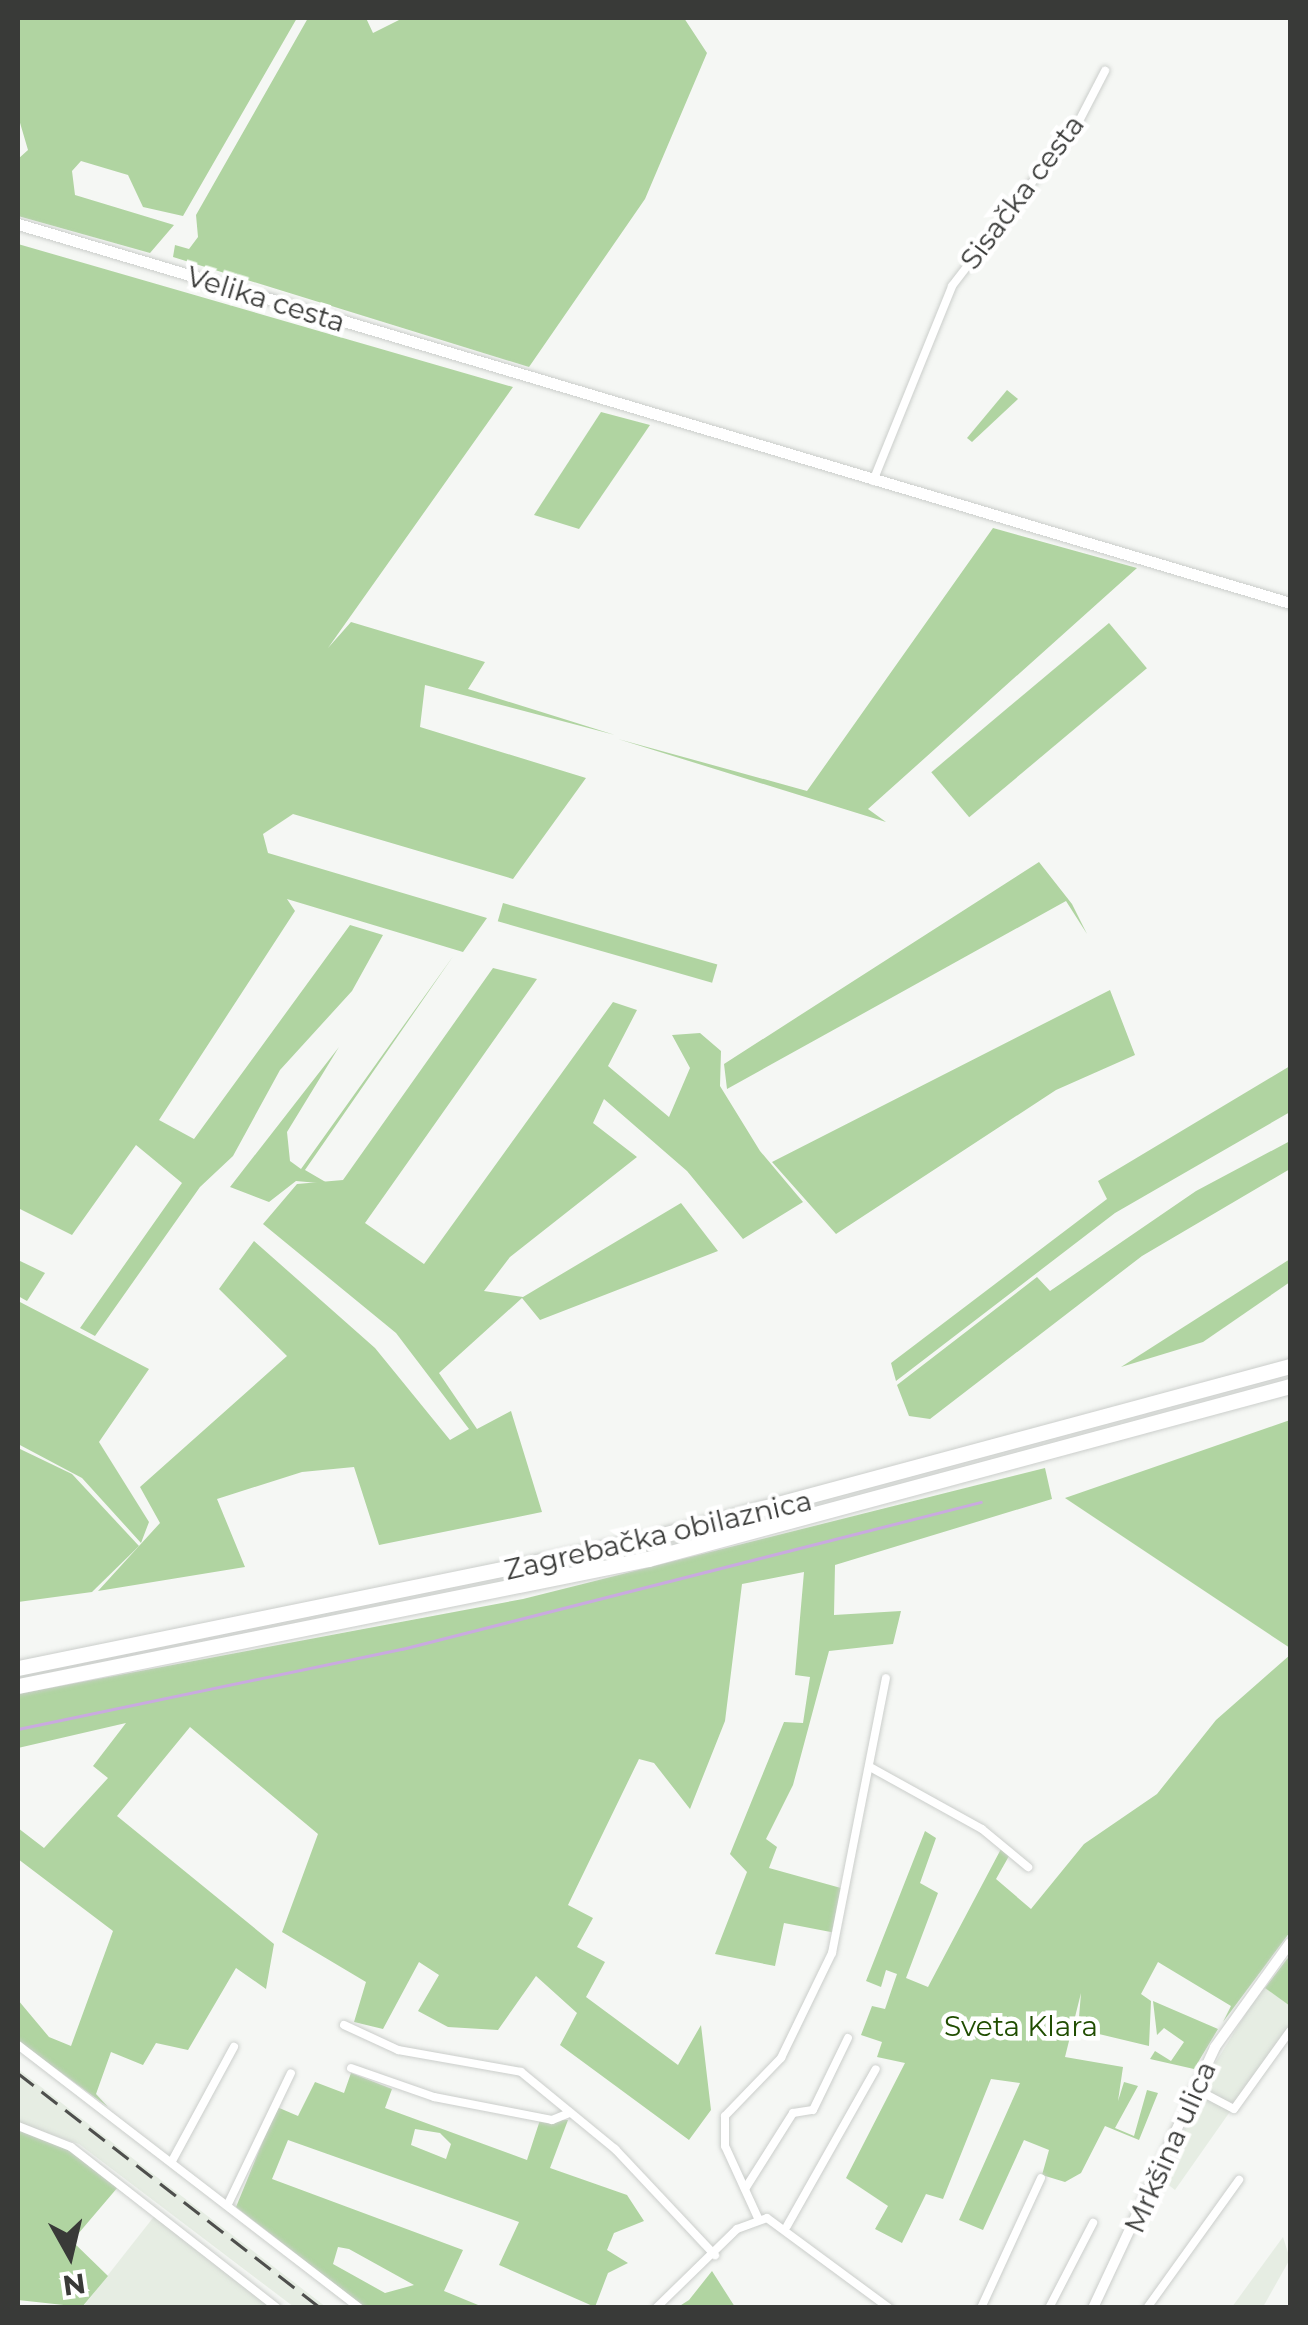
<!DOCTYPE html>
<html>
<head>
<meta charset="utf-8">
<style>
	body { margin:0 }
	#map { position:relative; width:1308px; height:2325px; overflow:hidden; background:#f5f7f4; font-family:Montserrat,sans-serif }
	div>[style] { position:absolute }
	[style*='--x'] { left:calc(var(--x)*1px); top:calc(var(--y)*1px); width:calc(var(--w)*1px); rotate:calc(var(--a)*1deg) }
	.built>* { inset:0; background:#e6ede3 }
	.green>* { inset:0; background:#b0d4a1; transform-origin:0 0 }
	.stream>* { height:2.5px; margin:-1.25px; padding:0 1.25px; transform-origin:1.25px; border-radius:1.25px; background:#c9aadf }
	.roads { filter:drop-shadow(0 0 2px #cbcecb) drop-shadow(0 0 2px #cbcecb) }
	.minor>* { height:8px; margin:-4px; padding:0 4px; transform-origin:4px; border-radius:4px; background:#fff }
	.tertiary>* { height:10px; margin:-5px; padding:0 5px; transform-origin:5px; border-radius:5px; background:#fff }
	.secondary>* { height:11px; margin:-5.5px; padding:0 5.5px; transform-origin:5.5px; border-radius:5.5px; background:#fff }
	.motorway>* { height:15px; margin:-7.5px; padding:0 7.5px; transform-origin:7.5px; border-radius:7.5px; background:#fff }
	.rail>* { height:2.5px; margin-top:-1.25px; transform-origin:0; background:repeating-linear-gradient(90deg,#4e4f4d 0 20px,transparent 0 30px) }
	span { translate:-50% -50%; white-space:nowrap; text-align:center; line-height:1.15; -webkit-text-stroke:9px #fff; paint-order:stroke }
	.street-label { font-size:28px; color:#393a38 }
	.park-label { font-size:28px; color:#204d01 }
	.frame { position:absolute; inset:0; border:20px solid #393a38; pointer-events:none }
	.north { position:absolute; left:20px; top:2205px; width:100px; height:100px; -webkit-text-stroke:8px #fff; paint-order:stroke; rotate:172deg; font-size:28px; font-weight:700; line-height:40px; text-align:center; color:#393a38 }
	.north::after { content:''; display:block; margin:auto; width:35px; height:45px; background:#393a38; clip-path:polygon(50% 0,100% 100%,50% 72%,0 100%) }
</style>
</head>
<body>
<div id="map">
	<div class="built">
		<div style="clip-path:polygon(1263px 1986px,1290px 2006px,1290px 2026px,1175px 2190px,1166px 2183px,1196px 2094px)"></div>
		<div style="clip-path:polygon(18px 2069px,140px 2164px,326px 2307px,294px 2307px,79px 2144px,18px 2123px)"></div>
		<div style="clip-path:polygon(156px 2214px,273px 2308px,82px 2308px)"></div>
		<div style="clip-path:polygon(1283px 2237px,1290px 2259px,1263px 2307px,1232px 2307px)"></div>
	</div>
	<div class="green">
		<div style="clip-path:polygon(18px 18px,297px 18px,183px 216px,143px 207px,128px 175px,81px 161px,72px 171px,75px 195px,174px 225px,150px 253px,18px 216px,18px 159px,28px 150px,18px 116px)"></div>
		<div style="clip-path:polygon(308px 18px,366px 18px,373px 33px,403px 18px,684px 18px,707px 53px,645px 199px,529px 367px,173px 257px,175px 245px,189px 249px,198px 237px,196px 215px)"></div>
		<div style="clip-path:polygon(18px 244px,513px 387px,328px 648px,351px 622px,485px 662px,468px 689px,615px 735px,425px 685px,420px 727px,586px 778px,513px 879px,293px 814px,263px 834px,268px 853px,487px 918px,463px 952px,287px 899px,295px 911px,159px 1120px,194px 1139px,350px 925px,383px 935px,352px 991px,280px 1070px,233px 1156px,200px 1187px,95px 1336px,80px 1328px,182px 1183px,136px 1145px,72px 1235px,18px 1208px)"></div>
		<div style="clip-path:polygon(1007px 390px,1018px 399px,972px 442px,967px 438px)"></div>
		<div style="clip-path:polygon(601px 412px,650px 425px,579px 529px,534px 515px)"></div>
		<div style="clip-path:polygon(993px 528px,1137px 568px,868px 809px,886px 822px,618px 739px,807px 791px)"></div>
		<div style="left:1109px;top:623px;width:59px;height:232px;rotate:50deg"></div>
		<div style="clip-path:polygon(1039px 862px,1072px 904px,1087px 934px,1066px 901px,727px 1089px,724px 1064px)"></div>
		<div style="left:503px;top:903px;width:223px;height:19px;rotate:16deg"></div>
		<div style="clip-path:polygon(454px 955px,305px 1170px,329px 1184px,296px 1181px,269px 1202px,230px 1187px,339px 1047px,287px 1132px,290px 1161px,301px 1169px)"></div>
		<div style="clip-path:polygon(493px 968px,537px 979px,365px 1223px,424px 1264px,613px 1002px,637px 1010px,608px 1066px,669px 1117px,690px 1068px,672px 1035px,700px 1033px,721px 1051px,720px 1086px,760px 1151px,803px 1202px,743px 1239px,687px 1171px,604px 1099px,593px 1123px,637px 1157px,510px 1257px,484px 1291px,523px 1297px,681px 1203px,718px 1251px,540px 1320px,522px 1298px,439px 1373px,477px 1429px,511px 1411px,542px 1512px,379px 1545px,354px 1467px,302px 1472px,217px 1499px,245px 1567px,98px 1591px,160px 1523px,140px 1487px,287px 1356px,219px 1289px,254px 1241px,375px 1348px,450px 1440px,469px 1429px,396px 1333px,263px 1224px,297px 1184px,343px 1180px)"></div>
		<div style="clip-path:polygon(1110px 990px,1135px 1055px,1056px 1090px,836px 1234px,772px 1162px)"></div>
		<div style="clip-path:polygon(1290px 1066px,1290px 1112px,1115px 1213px,896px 1381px,891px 1363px,1107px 1199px,1098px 1181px)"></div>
		<div style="clip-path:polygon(1290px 1141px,1290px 1169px,1142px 1256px,930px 1419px,909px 1416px,897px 1385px,1037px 1277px,1050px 1291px,1196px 1191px)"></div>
		<div style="clip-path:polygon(1290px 1259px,1290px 1282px,1203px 1342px,1121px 1367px)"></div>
		<div style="clip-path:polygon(18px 1260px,45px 1273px,27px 1301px,18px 1296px)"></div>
		<div style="clip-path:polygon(18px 1301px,149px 1369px,99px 1442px,149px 1522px,141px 1543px,82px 1478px,18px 1444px)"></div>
		<div style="clip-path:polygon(1290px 1420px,1290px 1648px,1065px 1498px)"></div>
		<div style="clip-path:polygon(18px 1448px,72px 1474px,139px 1546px,92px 1592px,18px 1602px)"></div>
		<div style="clip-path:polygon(1045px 1468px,1052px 1499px,835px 1565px,834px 1615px,901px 1611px,893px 1644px,829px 1651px,793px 1785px,766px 1839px,777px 1847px,769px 1868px,848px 1890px,836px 1933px,784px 1923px,775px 1966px,715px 1954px,747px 1872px,730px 1854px,784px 1722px,803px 1723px,810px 1677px,795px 1675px,804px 1572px,742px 1584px,725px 1721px,690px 1809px,654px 1763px,639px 1759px,568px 1905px,593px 1918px,577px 1947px,605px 1962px,586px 1997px,678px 2065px,701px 2025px,711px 2110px,689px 2140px,560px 2045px,577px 2013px,536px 1976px,498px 2030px,448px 2027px,418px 2011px,439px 1975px,419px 1962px,383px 2029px,354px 2022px,366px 1982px,282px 1932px,318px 1834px,190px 1727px,117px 1816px,274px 1944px,266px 1989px,236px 1968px,188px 2050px,156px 2043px,143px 2065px,111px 2052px,96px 2094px,108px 2107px,18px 2041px,18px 2000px,49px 2037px,71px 2046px,113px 1931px,18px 1859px,18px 1828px,44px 1848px,108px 1778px,93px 1766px,126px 1723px,18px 1748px,18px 1694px,523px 1599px)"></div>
		<div style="clip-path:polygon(1290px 1655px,1290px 1932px,1223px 2022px,1231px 2006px,1158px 1962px,1141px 1994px,1151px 2001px,1149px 2046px,1078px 2029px,1081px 1993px,1065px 2057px,1123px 2067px,1118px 2101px,1124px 2082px,1138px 2086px,1115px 2128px,1134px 2136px,1147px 2090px,1158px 2093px,1139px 2140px,1105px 2126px,1081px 2173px,1065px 2182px,1042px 2175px,1049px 2150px,1024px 2140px,983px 2230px,959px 2220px,1020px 2083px,991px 2079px,943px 2199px,926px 2194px,902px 2243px,875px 2229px,888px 2206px,846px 2178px,905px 2063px,877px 2057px,882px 2042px,861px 2035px,872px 2006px,885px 2009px,897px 1974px,886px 1970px,881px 1987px,866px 1981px,925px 1831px,936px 1838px,920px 1883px,938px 1893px,906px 1978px,928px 1987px,1001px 1849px,1009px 1856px,996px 1879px,1031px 1909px,1084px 1844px,1157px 1794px,1216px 1720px)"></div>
		<div style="clip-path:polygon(1290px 1955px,1290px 2006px,1265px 1988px)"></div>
		<div style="clip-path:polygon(1153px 2001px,1218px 2029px,1194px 2069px,1150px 2059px,1155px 2051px,1171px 2061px,1184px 2042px,1164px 2028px,1157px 2035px)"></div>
		<div style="clip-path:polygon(evenodd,351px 2073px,392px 2089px,385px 2108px,527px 2160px,540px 2120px,568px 2120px,550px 2168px,627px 2195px,644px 2221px,614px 2233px,607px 2250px,628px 2263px,608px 2273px,595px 2307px,499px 2265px,519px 2222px,288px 2140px,272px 2179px,463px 2250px,444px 2291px,483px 2307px,364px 2307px,236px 2207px,277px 2107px,298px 2116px,315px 2082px,344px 2093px,351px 2073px,415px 2129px,440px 2133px,451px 2144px,446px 2159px,411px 2145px,415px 2129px,351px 2073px,338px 2247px,349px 2249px,414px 2285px,385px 2293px,333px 2264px,338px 2247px)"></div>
		<div style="clip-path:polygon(18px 2129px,65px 2148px,118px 2187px,72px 2241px,108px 2276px,82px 2307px,18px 2300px)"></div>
		<div style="clip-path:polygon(712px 2271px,735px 2307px,678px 2307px,689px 2300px)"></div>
	</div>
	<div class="stream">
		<div style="--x:18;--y:1729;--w:392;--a:-11.8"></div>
		<div style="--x:402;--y:1649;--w:597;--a:-14.25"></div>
	</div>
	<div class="roads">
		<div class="minor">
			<div style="--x:873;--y:481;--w:210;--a:-67.9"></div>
			<div style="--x:952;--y:286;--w:206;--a:-52.3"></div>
			<div style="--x:1078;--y:123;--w:59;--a:-62.6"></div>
			<div style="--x:870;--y:1767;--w:128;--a:29"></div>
			<div style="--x:982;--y:1829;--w:60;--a:39.6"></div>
			<div style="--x:344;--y:2025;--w:60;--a:24.8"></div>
			<div style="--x:398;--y:2050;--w:125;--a:10.1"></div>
			<div style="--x:521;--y:2072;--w:122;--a:39.3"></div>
			<div style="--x:615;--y:2149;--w:146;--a:46.7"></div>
			<div style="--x:18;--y:2045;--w:431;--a:37.6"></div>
			<div style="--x:351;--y:2068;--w:88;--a:19.3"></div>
			<div style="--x:434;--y:2097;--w:120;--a:11"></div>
			<div style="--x:552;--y:2120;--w:18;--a:-22"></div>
			<div style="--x:1194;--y:2088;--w:45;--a:27.7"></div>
			<div style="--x:1234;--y:2109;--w:96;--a:-54.3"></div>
			<div style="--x:18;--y:2126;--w:57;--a:21.6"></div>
			<div style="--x:71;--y:2147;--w:261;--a:38"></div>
			<div style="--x:172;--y:2161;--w:130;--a:-61.5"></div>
			<div style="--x:745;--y:2189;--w:90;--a:-57.7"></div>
			<div style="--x:793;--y:2113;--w:20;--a:-9"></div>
			<div style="--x:813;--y:2110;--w:80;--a:-64.1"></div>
			<div style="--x:228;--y:2204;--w:145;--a:-64.3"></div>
			<div style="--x:758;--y:2218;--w:79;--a:-114.6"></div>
			<div style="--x:725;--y:2146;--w:30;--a:-90"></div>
			<div style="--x:725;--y:2116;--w:81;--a:-46"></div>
			<div style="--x:781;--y:2058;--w:117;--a:-64.1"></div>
			<div style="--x:832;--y:1953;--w:280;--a:-78.9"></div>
			<div style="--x:787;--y:2226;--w:180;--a:-60.5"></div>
			<div style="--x:656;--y:2308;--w:113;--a:-44.3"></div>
			<div style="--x:737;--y:2229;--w:32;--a:-20"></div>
			<div style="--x:767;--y:2218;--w:152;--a:36.4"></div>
			<div style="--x:981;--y:2308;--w:143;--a:-65.2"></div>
			<div style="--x:1049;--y:2308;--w:96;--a:-62.6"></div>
			<div style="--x:1147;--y:2308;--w:158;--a:-54.3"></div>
		</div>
		<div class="tertiary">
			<div style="--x:1093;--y:2308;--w:288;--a:-64.9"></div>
			<div style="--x:1215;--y:2047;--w:128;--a:-54.2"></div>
		</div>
		<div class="secondary">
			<div style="--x:18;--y:224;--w:1327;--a:16.59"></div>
		</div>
		<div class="motorway">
			<div style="--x:18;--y:1668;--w:639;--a:-11.56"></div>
			<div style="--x:644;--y:1540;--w:669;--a:-15.07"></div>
			<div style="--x:18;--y:1686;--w:643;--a:-11.4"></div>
			<div style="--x:648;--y:1559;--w:665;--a:-15.08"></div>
		</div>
	</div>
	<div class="rail">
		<div style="--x:18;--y:2073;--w:383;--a:37.8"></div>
	</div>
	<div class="street-label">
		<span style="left:1022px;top:192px;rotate:-53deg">Sisačka cesta</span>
		<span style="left:266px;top:299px;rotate:17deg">Velika cesta</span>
		<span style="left:658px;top:1535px;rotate:-13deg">Zagrebačka obilaznica</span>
		<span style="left:1170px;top:2147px;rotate:-66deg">Mrkšina ulica</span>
	</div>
	<div class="park-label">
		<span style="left:1021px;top:2026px">Sveta Klara</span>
	</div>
	<div class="frame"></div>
	<div class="north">N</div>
</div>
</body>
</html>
